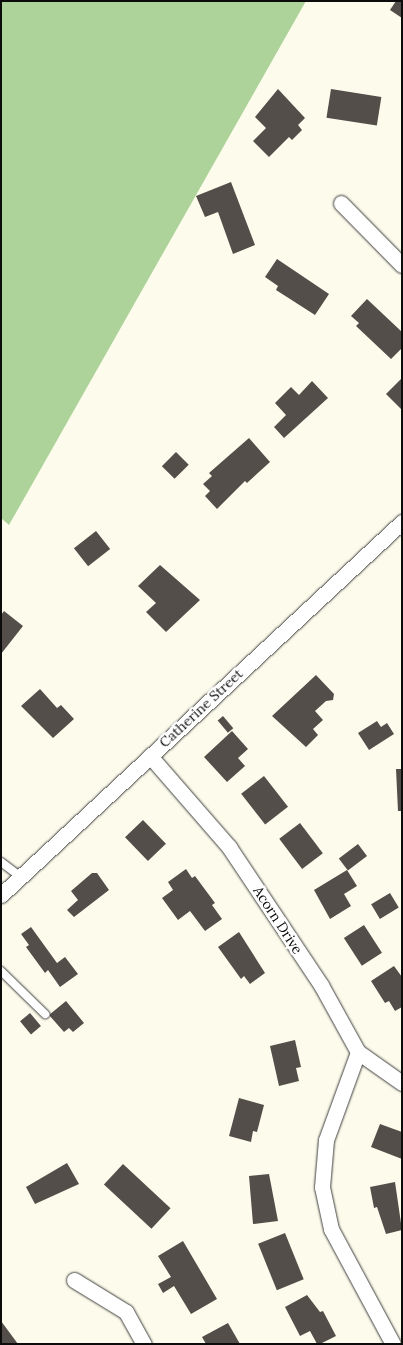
<!DOCTYPE html>
<html>
<head>
<meta charset="utf-8">
<style>
	body { margin:0 }
	#map { position:relative; width:403px; height:1345px; overflow:hidden; background:#fdfcec; font-family:Lora,serif }
	div>[style] { position:absolute }
	[style*='--x'] { left:calc(var(--x)*1px); top:calc(var(--y)*1px); width:calc(var(--w)*1px); rotate:calc(var(--a)*1deg) }
	.forest>* { inset:0; background:#add39a }
	.building>* { inset:0; background:#534e49; transform-origin:0 0 }
	.roads { filter:drop-shadow(0 0 1px #3f3f3f) drop-shadow(0 0 1px #3f3f3f) }
	.service>* { height:8px; margin:-4px; padding:0 4px; transform-origin:4px; border-radius:4px; background:#fff }
	.minor>* { height:15px; margin:-7.5px; padding:0 7.5px; transform-origin:7.5px; border-radius:7.5px; background:#fff }
	span { translate:-50% -50%; white-space:nowrap; text-align:center; line-height:1.15; -webkit-text-stroke:5px #fff; paint-order:stroke }
	.street-label { font-size:14px; color:#0c0c0c }
	.frame { position:absolute; inset:0; border:2px solid #0c0c0c; pointer-events:none }
</style>
</head>
<body>
<div id="map">
	<div class="forest">
		<div style="clip-path:polygon(1px 1px,306px 1px,9px 525px,1px 518px)"></div>
	</div>
	<div class="building">
		<div style="clip-path:polygon(396px 1px,402px 1px,402px 18px,390px 10px)"></div>
		<div style="clip-path:polygon(278px 89px,305px 118px,298px 125px,302px 130px,292px 140px,289px 137px,269px 157px,253px 141px,266px 128px,255px 117px)"></div>
		<div style="left:331px;top:89px;width:51px;height:29px;rotate:9deg"></div>
		<div style="clip-path:polygon(231px 182px,255px 245px,233px 254px,218px 212px,205px 217px,196px 196px)"></div>
		<div style="clip-path:polygon(277px 259px,329px 294px,315px 315px,276px 290px,278px 286px,265px 277px)"></div>
		<div style="clip-path:polygon(367px 299px,402px 332px,402px 348px,391px 359px,356px 326px,359px 323px,351px 316px)"></div>
		<div style="clip-path:polygon(402px 378px,402px 410px,386px 394px)"></div>
		<div style="clip-path:polygon(312px 381px,328px 398px,284px 438px,274px 427px,286px 415px,275px 403px,291px 387px,299px 395px)"></div>
		<div style="clip-path:polygon(249px 438px,270px 462px,247px 483px,245px 481px,217px 509px,205px 496px,210px 491px,203px 484px,212px 476px,209px 473px)"></div>
		<div style="left:176px;top:452px;width:18px;height:20px;rotate:45deg"></div>
		<div style="left:96px;top:531px;width:23px;height:28px;rotate:52deg"></div>
		<div style="clip-path:polygon(160px 565px,200px 600px,166px 632px,146px 612px,156px 603px,138px 586px)"></div>
		<div style="clip-path:polygon(4px 611px,23px 626px,1px 654px,1px 615px)"></div>
		<div style="clip-path:polygon(316px 675px,334px 694px,333px 700px,326px 701px,315px 711px,323px 720px,313px 729px,318px 735px,306px 747px,272px 716px)"></div>
		<div style="clip-path:polygon(40px 689px,57px 708px,61px 705px,74px 719px,53px 738px,21px 706px)"></div>
		<div style="left:223px;top:716px;width:16px;height:7px;rotate:50deg"></div>
		<div style="clip-path:polygon(377px 721px,381px 727px,387px 723px,394px 734px,369px 750px,358px 733px)"></div>
		<div style="clip-path:polygon(232px 731px,248px 749px,238px 758px,245px 766px,227px 782px,204px 757px)"></div>
		<div style="clip-path:polygon(396px 769px,402px 769px,402px 811px,398px 811px)"></div>
		<div style="left:264px;top:776px;width:39px;height:29px;rotate:52deg"></div>
		<div style="left:143px;top:820px;width:33px;height:25px;rotate:46deg"></div>
		<div style="left:300px;top:823px;width:38px;height:26px;rotate:53deg"></div>
		<div style="left:358px;top:844px;width:15px;height:24px;rotate:53deg"></div>
		<div style="clip-path:polygon(186px 869px,192px 878px,195px 876px,215px 903px,212px 905px,222px 919px,205px 931px,190px 911px,178px 920px,162px 898px,173px 890px,168px 882px)"></div>
		<div style="clip-path:polygon(347px 870px,357px 886px,344px 894px,351px 906px,330px 919px,314px 890px)"></div>
		<div style="clip-path:polygon(92px 873px,97px 873px,109px 890px,74px 917px,67px 910px,78px 900px,71px 891px)"></div>
		<div style="left:390px;top:893px;width:17px;height:22px;rotate:59deg"></div>
		<div style="left:364px;top:925px;width:33px;height:24px;rotate:57deg"></div>
		<div style="clip-path:polygon(31px 927px,57px 963px,65px 957px,78px 974px,60px 987px,48px 970px,45px 973px,26px 947px,29px 945px,21px 934px)"></div>
		<div style="clip-path:polygon(239px 932px,265px 973px,250px 984px,244px 976px,241px 979px,218px 947px)"></div>
		<div style="clip-path:polygon(394px 966px,402px 977px,402px 1007px,395px 1011px,389px 1001px,385px 1003px,371px 981px)"></div>
		<div style="clip-path:polygon(66px 1001px,84px 1023px,73px 1032px,69px 1028px,64px 1032px,49px 1015px)"></div>
		<div style="left:30px;top:1013px;width:17px;height:13px;rotate:50deg"></div>
		<div style="clip-path:polygon(295px 1040px,301px 1067px,296px 1068px,299px 1081px,279px 1086px,270px 1046px)"></div>
		<div style="clip-path:polygon(239px 1098px,264px 1105px,257px 1132px,253px 1131px,251px 1142px,229px 1136px)"></div>
		<div style="clip-path:polygon(380px 1124px,402px 1132px,402px 1159px,371px 1147px)"></div>
		<div style="clip-path:polygon(67px 1163px,79px 1184px,35px 1204px,26px 1187px)"></div>
		<div style="left:123px;top:1164px;width:65px;height:28px;rotate:43deg"></div>
		<div style="clip-path:polygon(269px 1174px,278px 1221px,253px 1224px,249px 1176px)"></div>
		<div style="clip-path:polygon(395px 1182px,402px 1230px,386px 1234px,377px 1207px,374px 1208px,370px 1187px)"></div>
		<div style="left:285px;top:1233px;width:50px;height:29px;rotate:68deg"></div>
		<div style="clip-path:polygon(183px 1241px,217px 1299px,191px 1314px,174px 1286px,163px 1293px,158px 1284px,171px 1277px,158px 1256px)"></div>
		<div style="clip-path:polygon(307px 1295px,320px 1312px,323px 1311px,336px 1336px,320px 1344px,317px 1344px,310px 1331px,300px 1336px,285px 1307px)"></div>
		<div style="clip-path:polygon(1px 1321px,18px 1344px,1px 1344px)"></div>
		<div style="clip-path:polygon(228px 1323px,240px 1344px,206px 1344px,202px 1337px)"></div>
	</div>
	<div class="roads">
		<div class="service">
			<div style="--x:1;--y:862;--w:25;--a:37"></div>
			<div style="--x:1;--y:971;--w:62;--a:44.3"></div>
		</div>
		<div class="minor">
			<div style="--x:341;--y:203;--w:87;--a:45.5"></div>
			<div style="--x:150;--y:756;--w:121;--a:49"></div>
			<div style="--x:229;--y:847;--w:166;--a:56.3"></div>
			<div style="--x:321;--y:985;--w:77;--a:61.1"></div>
			<div style="--x:358;--y:1052;--w:54;--a:35.2"></div>
			<div style="--x:1;--y:895;--w:548;--a:-42.93"></div>
			<div style="--x:358;--y:1052;--w:94;--a:110"></div>
			<div style="--x:326;--y:1140;--w:47;--a:94.9"></div>
			<div style="--x:322;--y:1187;--w:43;--a:77.9"></div>
			<div style="--x:331;--y:1229;--w:131;--a:61.7"></div>
			<div style="--x:74;--y:1280;--w:61;--a:31.6"></div>
			<div style="--x:126;--y:1312;--w:37;--a:61"></div>
		</div>
	</div>
	<div class="street-label">
		<span style="left:201px;top:708px;rotate:-43deg">Catherine Street</span>
		<span style="left:278px;top:920px;rotate:57deg">Acorn Drive</span>
	</div>
	<div class="frame"></div>
</div>
</body>
</html>
